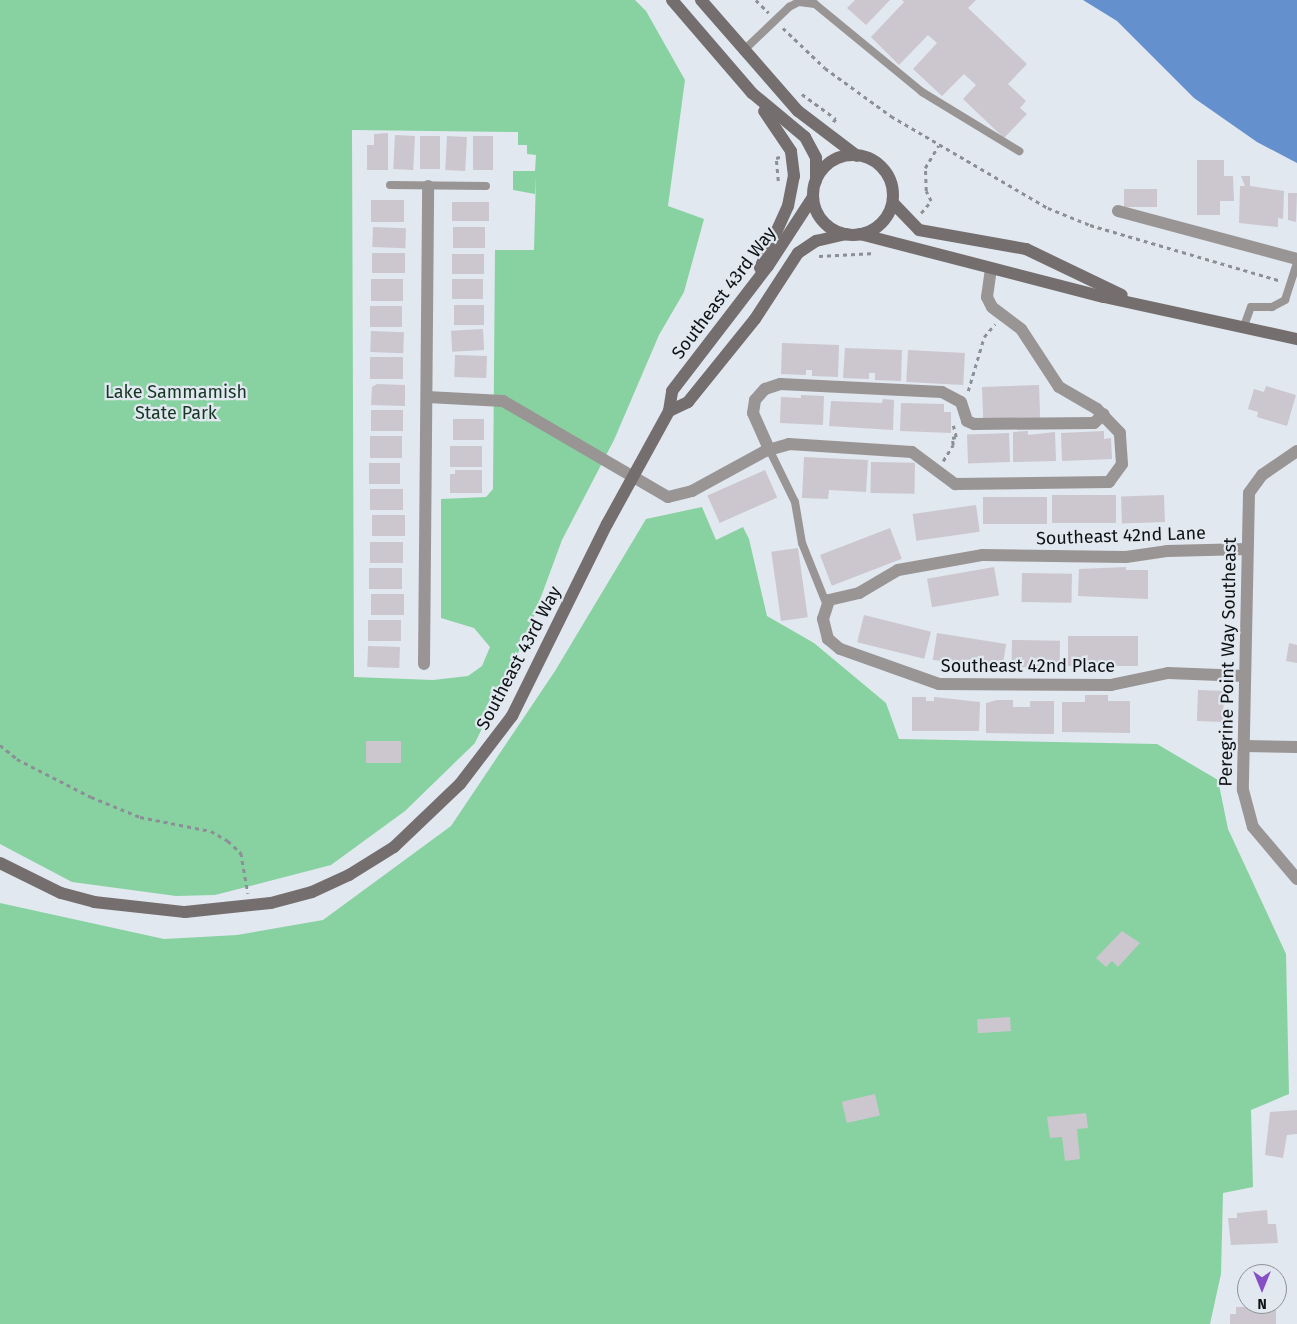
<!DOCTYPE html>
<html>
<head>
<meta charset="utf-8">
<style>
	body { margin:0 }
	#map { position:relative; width:1297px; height:1324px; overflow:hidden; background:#e1e8f0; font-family:"Fira Sans",sans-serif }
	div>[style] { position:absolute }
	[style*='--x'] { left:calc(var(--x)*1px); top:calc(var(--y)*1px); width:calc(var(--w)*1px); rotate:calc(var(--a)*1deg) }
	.green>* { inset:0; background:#88d2a2 }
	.water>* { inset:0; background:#6590ce }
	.building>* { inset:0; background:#ccc6ce; transform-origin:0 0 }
	.path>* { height:2.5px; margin-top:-1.25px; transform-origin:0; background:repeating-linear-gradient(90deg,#8b9096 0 4px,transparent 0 8px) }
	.lane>* { height:8px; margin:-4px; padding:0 4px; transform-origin:4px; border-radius:4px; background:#9a9595 }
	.street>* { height:12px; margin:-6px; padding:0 6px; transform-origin:6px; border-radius:6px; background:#9a9595 }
	.secondary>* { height:12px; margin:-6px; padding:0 6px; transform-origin:6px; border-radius:6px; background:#756e6e }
	.secondary>.ring { margin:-6px; padding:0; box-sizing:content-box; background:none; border:12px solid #756e6e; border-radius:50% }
	span { translate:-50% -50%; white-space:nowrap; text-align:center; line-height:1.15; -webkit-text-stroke:4.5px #e1e8f0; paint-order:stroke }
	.street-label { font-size:18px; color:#0f1214 }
	.park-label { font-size:18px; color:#163723 }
	.north { position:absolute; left:1237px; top:1264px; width:50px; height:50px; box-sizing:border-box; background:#e1e8f0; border:1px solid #8d9298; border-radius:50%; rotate:180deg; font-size:14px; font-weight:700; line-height:20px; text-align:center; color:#0f1214 }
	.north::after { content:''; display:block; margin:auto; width:18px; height:22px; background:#874fc6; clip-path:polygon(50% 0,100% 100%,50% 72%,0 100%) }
</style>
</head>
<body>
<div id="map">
	<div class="green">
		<div style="clip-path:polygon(evenodd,0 0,635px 0,646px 11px,685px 80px,668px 206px,704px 219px,684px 292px,659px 335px,614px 440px,562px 540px,528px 632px,475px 743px,405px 811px,331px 865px,215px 895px,176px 896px,72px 882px,0 844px,0 0,352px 130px,518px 132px,518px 145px,527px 145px,527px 154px,536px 155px,535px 171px,513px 171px,513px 190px,535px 194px,536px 177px,534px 250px,495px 250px,493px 489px,486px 497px,441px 499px,441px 618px,474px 628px,490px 647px,482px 666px,468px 676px,433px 680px,354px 677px,352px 130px)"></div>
		<div style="clip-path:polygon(702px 507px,716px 540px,743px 527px,749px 539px,767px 616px,814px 643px,886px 703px,899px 739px,1157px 744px,1218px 780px,1228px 829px,1286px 954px,1289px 1094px,1251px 1110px,1253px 1187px,1223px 1193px,1221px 1274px,1210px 1324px,0 1324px,0 903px,164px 939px,237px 935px,323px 920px,451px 826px,555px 671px,646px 519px)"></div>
	</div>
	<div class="water">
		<div style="clip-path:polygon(1083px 0,1297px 0,1297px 163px,1257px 142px,1194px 98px,1117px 21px)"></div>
	</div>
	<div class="building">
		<div style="clip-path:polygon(855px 0,890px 0,866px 25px,847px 8px)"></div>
		<div style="clip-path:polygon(902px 0,976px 0,968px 8px,1027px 64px,1008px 84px,1026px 101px,1020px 108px,1027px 114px,1004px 138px,963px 99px,976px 85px,964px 74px,942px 96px,913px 69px,937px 43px,928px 35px,899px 65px,871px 37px,904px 2px)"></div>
		<div style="clip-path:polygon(388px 133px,388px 170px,367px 170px,367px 145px,374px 145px,374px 134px)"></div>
		<div style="left:395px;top:135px;width:20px;height:34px;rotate:3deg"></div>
		<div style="left:420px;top:136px;width:20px;height:33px"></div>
		<div style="left:447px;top:136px;width:20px;height:34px;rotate:3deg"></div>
		<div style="left:473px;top:136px;width:20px;height:34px"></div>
		<div style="clip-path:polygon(1197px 160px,1224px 160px,1224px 176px,1233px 176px,1234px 201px,1220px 201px,1220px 215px,1197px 215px)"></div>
		<div style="clip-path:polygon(1241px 176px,1250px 176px,1250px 186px,1284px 191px,1283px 219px,1278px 218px,1278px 227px,1239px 223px,1240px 186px,1245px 186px)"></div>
		<div style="left:1124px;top:189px;width:33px;height:18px"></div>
		<div style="clip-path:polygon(1288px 193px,1297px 193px,1296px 222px,1288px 220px)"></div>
		<div style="left:371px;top:200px;width:33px;height:22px"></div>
		<div style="left:452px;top:202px;width:37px;height:19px"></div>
		<div style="left:373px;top:227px;width:33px;height:20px;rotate:2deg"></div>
		<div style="left:453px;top:227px;width:32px;height:21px"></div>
		<div style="left:372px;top:253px;width:33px;height:20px"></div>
		<div style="left:452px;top:254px;width:32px;height:20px"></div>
		<div style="left:371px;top:279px;width:32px;height:22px"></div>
		<div style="left:452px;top:279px;width:31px;height:20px"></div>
		<div style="left:454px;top:305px;width:30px;height:20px"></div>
		<div style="left:370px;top:306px;width:32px;height:21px"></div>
		<div style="left:483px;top:329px;width:21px;height:32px;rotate:87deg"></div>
		<div style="left:371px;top:331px;width:33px;height:21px;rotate:2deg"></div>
		<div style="clip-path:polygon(782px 343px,839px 345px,838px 377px,812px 376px,812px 370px,806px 370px,806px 375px,781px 374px)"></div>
		<div style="clip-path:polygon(845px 348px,902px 350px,901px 381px,875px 380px,875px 373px,869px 373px,869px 379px,843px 378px)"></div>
		<div style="left:908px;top:350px;width:57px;height:32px;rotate:3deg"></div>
		<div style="left:455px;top:355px;width:32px;height:22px;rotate:2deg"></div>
		<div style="left:403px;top:357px;width:22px;height:33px;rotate:90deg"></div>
		<div style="clip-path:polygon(377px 384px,405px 385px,405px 406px,371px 405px,372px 387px)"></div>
		<div style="left:1039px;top:385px;width:33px;height:57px;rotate:88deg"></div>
		<div style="clip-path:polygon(1266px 386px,1296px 395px,1287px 426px,1257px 417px,1258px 412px,1248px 409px,1254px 389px,1264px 392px)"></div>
		<div style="clip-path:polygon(801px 395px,824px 396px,823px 425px,780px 423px,781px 397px,801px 398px)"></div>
		<div style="clip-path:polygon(883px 399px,894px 400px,893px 430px,829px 426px,831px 401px,882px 403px)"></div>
		<div style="clip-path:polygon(901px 403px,944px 404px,944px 412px,951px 412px,951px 433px,900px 431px)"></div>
		<div style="left:371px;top:410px;width:32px;height:21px"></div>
		<div style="left:484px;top:419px;width:21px;height:31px;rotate:90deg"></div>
		<div style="clip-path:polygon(1028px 431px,1028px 435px,1055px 432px,1056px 461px,1013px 462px,1013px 432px)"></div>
		<div style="clip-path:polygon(1104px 431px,1104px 439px,1111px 438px,1112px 459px,1062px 461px,1061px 433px)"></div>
		<div style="left:1009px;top:433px;width:29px;height:42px;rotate:88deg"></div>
		<div style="left:370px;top:436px;width:32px;height:22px"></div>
		<div style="left:450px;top:446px;width:32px;height:21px"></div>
		<div style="clip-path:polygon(804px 457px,868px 460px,866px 492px,829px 490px,828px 499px,802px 498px)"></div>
		<div style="left:871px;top:462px;width:44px;height:31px;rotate:1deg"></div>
		<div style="left:369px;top:463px;width:31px;height:21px"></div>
		<div style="clip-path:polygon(455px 470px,482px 470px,482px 493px,450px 493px,450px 474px,455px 474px)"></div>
		<div style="left:765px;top:470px;width:30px;height:63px;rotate:66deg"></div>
		<div style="left:370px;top:489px;width:33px;height:21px"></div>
		<div style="left:1116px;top:495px;width:28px;height:64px;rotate:90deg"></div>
		<div style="left:1164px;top:495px;width:27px;height:43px;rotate:88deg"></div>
		<div style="left:1047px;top:497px;width:27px;height:64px;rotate:90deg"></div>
		<div style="left:976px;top:505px;width:27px;height:64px;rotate:82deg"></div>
		<div style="left:372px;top:515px;width:33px;height:21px"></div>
		<div style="left:890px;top:528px;width:33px;height:75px;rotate:69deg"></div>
		<div style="left:370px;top:542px;width:33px;height:21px"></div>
		<div style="left:798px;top:548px;width:70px;height:27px;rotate:82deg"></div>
		<div style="left:994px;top:567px;width:29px;height:68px;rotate:80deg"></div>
		<div style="clip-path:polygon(1126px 567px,1126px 570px,1148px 570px,1148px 599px,1078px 596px,1079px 569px)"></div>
		<div style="left:369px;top:568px;width:33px;height:21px"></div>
		<div style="left:1022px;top:573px;width:50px;height:29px;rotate:1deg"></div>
		<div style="left:371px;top:594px;width:33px;height:21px"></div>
		<div style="left:864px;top:615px;width:69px;height:28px;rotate:14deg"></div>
		<div style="left:401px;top:620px;width:21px;height:33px;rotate:90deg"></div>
		<div style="left:937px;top:633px;width:70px;height:27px;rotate:9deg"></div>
		<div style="left:1138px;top:636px;width:30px;height:70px;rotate:90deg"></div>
		<div style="left:1012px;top:640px;width:48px;height:27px;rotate:1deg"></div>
		<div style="clip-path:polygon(1289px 643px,1297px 645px,1297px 663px,1286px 661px)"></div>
		<div style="left:368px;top:646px;width:32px;height:21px;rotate:2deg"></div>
		<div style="left:1198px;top:690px;width:26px;height:31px;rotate:2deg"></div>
		<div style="clip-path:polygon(1085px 695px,1108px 695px,1108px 701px,1130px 701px,1130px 733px,1062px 732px,1062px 702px,1085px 702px)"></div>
		<div style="clip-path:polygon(912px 697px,926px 697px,926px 701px,934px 701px,934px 697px,980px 702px,979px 731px,912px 731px)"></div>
		<div style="clip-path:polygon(997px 700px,1013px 700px,1013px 707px,1030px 707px,1030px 701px,1054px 701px,1054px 734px,986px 733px,986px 703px)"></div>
		<div style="left:366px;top:741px;width:35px;height:22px"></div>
		<div style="clip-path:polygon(1122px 931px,1140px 943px,1118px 967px,1112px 961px,1106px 967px,1096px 958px)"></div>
		<div style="left:1010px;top:1017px;width:14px;height:33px;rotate:86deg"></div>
		<div style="left:875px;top:1094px;width:22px;height:34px;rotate:77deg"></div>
		<div style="clip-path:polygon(1297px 1110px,1297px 1134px,1287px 1135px,1283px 1158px,1265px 1155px,1270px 1112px)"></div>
		<div style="clip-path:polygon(1086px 1113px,1088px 1128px,1077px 1129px,1080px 1159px,1065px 1161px,1062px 1137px,1050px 1138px,1047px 1117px)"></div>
		<div style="clip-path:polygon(1267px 1210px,1268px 1224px,1276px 1224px,1278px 1243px,1231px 1245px,1228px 1218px,1237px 1218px,1237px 1213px)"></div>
		<div style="clip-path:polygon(1276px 1306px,1276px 1324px,1230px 1324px,1230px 1314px,1236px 1314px,1236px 1307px)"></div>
	</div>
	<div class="path">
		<div style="--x:756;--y:0;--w:18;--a:45"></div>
		<div style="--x:783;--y:28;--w:58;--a:43.6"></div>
		<div style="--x:825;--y:68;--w:82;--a:36"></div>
		<div style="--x:891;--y:116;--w:182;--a:30.4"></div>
		<div style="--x:1048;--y:208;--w:45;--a:22"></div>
		<div style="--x:1090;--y:225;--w:200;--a:16.3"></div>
		<div style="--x:802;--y:94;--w:42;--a:36.3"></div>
		<div style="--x:836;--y:119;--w:5;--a:127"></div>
		<div style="--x:778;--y:181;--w:23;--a:-95"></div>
		<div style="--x:776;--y:158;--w:4;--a:-14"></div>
		<div style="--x:921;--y:213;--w:16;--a:-50"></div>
		<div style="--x:931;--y:201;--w:11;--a:-117"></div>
		<div style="--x:926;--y:191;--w:23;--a:-92"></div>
		<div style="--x:925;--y:168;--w:26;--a:-59"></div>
		<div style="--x:819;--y:256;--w:56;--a:-3.1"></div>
		<div style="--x:968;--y:391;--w:56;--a:-73.5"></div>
		<div style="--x:984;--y:337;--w:17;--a:-50"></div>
		<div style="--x:943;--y:461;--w:19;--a:-58"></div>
		<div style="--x:953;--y:445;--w:7;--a:-98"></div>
		<div style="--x:952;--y:438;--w:4;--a:-14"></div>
		<div style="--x:956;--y:437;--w:12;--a:-104"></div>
		<div style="--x:0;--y:745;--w:22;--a:39"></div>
		<div style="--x:17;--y:759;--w:83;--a:27.2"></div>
		<div style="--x:91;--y:797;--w:53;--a:22.2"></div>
		<div style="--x:140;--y:817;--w:72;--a:11.2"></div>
		<div style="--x:211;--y:831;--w:20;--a:30"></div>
		<div style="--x:228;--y:841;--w:18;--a:43"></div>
		<div style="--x:241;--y:853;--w:41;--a:80.1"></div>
	</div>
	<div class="lane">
		<div style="--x:743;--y:51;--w:64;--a:-43.7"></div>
		<div style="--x:789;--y:7;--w:11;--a:-27"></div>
		<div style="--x:799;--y:2;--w:16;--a:7"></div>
		<div style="--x:815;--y:4;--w:139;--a:39.4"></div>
		<div style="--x:922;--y:92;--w:114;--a:31.3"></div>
		<div style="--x:390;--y:185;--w:96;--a:0.6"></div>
		<div style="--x:1244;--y:326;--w:20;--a:-70"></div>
		<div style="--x:1251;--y:307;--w:21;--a:0"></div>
		<div style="--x:1272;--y:307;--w:15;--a:-28"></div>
		<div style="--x:1285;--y:300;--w:38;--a:-72"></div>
		<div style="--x:769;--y:449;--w:59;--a:63.9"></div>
		<div style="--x:795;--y:502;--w:42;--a:80.3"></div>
		<div style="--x:802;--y:543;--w:65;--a:68.2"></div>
	</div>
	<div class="street">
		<div style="--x:1118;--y:211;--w:185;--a:15"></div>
		<div style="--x:427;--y:397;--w:76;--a:3"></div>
		<div style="--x:503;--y:401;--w:191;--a:30.2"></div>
		<div style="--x:668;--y:497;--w:25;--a:-14"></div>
		<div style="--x:692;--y:491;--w:83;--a:-28.7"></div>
		<div style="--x:765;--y:451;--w:25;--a:-16"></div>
		<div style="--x:789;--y:444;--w:123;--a:3.7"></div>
		<div style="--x:912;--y:452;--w:54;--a:36.7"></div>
		<div style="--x:955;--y:484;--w:154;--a:-0.7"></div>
		<div style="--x:1109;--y:482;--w:22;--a:-54"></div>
		<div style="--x:1122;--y:464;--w:31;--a:-94"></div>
		<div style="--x:1120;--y:433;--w:33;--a:-134"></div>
		<div style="--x:1097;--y:409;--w:44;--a:-149.9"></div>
		<div style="--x:1059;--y:387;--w:69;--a:-123.2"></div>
		<div style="--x:1021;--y:329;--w:36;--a:-143"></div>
		<div style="--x:992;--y:307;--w:11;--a:-117"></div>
		<div style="--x:987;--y:297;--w:28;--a:-82"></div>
		<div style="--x:769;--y:449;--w:39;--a:-114"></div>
		<div style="--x:753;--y:413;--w:13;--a:-81"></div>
		<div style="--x:755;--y:400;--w:15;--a:-48"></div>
		<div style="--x:765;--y:389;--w:16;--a:-18"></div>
		<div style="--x:780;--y:384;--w:162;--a:2.8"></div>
		<div style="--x:942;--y:392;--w:21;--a:28"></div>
		<div style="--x:961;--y:402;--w:20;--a:72"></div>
		<div style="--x:967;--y:421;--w:8;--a:23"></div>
		<div style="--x:974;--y:424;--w:120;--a:-0.5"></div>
		<div style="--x:1094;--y:423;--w:13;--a:-42"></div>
		<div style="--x:1297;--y:451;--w:42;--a:145.6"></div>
		<div style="--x:1262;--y:475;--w:22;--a:126"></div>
		<div style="--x:1249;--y:493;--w:297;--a:91.2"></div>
		<div style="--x:1243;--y:790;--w:38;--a:75"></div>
		<div style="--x:1253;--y:827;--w:68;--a:49.8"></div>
		<div style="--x:424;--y:664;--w:478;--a:-89.5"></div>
		<div style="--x:1245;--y:676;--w:77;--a:-177.8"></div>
		<div style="--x:1168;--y:673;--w:58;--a:168.1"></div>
		<div style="--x:1111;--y:685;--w:172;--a:-179.7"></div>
		<div style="--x:939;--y:684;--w:105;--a:-160.5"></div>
		<div style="--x:840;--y:649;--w:16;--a:-140"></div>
		<div style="--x:828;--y:639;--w:21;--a:-104"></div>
		<div style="--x:823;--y:619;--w:20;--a:-72"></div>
		<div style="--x:829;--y:600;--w:31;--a:-13"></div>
		<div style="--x:859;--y:593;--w:45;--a:-30.5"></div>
		<div style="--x:898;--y:570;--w:85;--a:-10.1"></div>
		<div style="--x:982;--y:555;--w:144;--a:0.8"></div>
		<div style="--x:1126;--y:557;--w:41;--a:-8.3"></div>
		<div style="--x:1167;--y:551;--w:80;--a:-1.4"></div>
		<div style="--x:1244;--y:746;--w:53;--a:1.1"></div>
	</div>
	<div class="secondary">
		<div style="--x:672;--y:0;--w:123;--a:49.3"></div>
		<div style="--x:752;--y:93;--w:69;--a:39.7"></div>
		<div style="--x:805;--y:137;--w:24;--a:62"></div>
		<div style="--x:816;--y:158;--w:23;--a:90"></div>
		<div style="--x:701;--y:0;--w:147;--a:48.9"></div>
		<div style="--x:798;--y:111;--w:74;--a:37.3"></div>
		<div class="ring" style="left:813px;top:155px;width:68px;height:68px"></div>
		<div style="--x:893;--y:203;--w:37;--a:46"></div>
		<div style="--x:919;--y:230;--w:109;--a:10.1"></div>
		<div style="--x:1026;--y:249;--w:106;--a:25.6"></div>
		<div style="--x:860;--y:234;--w:252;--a:14.5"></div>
		<div style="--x:1104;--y:297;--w:198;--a:12.3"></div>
		<div style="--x:760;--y:268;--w:68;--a:-65.7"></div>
		<div style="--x:788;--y:206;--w:31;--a:-79"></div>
		<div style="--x:794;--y:176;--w:25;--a:-97"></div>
		<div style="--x:791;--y:151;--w:48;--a:-124"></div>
		<div style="--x:669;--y:411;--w:21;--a:-25"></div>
		<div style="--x:688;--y:402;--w:107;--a:-51.1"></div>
		<div style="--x:755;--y:319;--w:79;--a:-56.9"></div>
		<div style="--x:798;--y:253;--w:22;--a:-34"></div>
		<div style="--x:816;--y:241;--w:31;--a:-13"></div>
		<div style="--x:0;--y:863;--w:68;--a:26.2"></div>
		<div style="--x:61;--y:893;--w:34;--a:15"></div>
		<div style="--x:94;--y:902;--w:92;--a:6.3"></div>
		<div style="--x:185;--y:912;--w:86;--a:-6"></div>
		<div style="--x:271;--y:903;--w:42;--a:-15"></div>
		<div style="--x:312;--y:892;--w:41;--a:-24.7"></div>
		<div style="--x:349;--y:875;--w:53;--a:-31.9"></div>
		<div style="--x:394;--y:847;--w:91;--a:-43.7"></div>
		<div style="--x:460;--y:784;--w:86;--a:-52.6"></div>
		<div style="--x:512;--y:716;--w:214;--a:-63.7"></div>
		<div style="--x:607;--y:524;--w:129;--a:-61.2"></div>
		<div style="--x:669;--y:411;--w:20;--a:-81"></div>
		<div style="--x:672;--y:391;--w:158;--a:-52.5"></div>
		<div style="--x:768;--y:266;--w:82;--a:-56.9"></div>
	</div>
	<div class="street-label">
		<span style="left:724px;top:293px;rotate:-53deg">Southeast 43rd Way</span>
		<span style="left:1121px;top:536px;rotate:-2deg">Southeast 42nd Lane</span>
		<span style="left:519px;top:658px;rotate:-62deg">Southeast 43rd Way</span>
		<span style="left:1228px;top:662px;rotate:-89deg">Peregrine Point Way Southeast</span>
		<span style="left:1028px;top:666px">Southeast 42nd Place</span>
	</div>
	<div class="park-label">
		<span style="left:176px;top:403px">Lake Sammamish<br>State Park</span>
	</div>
	<div class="north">N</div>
</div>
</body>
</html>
